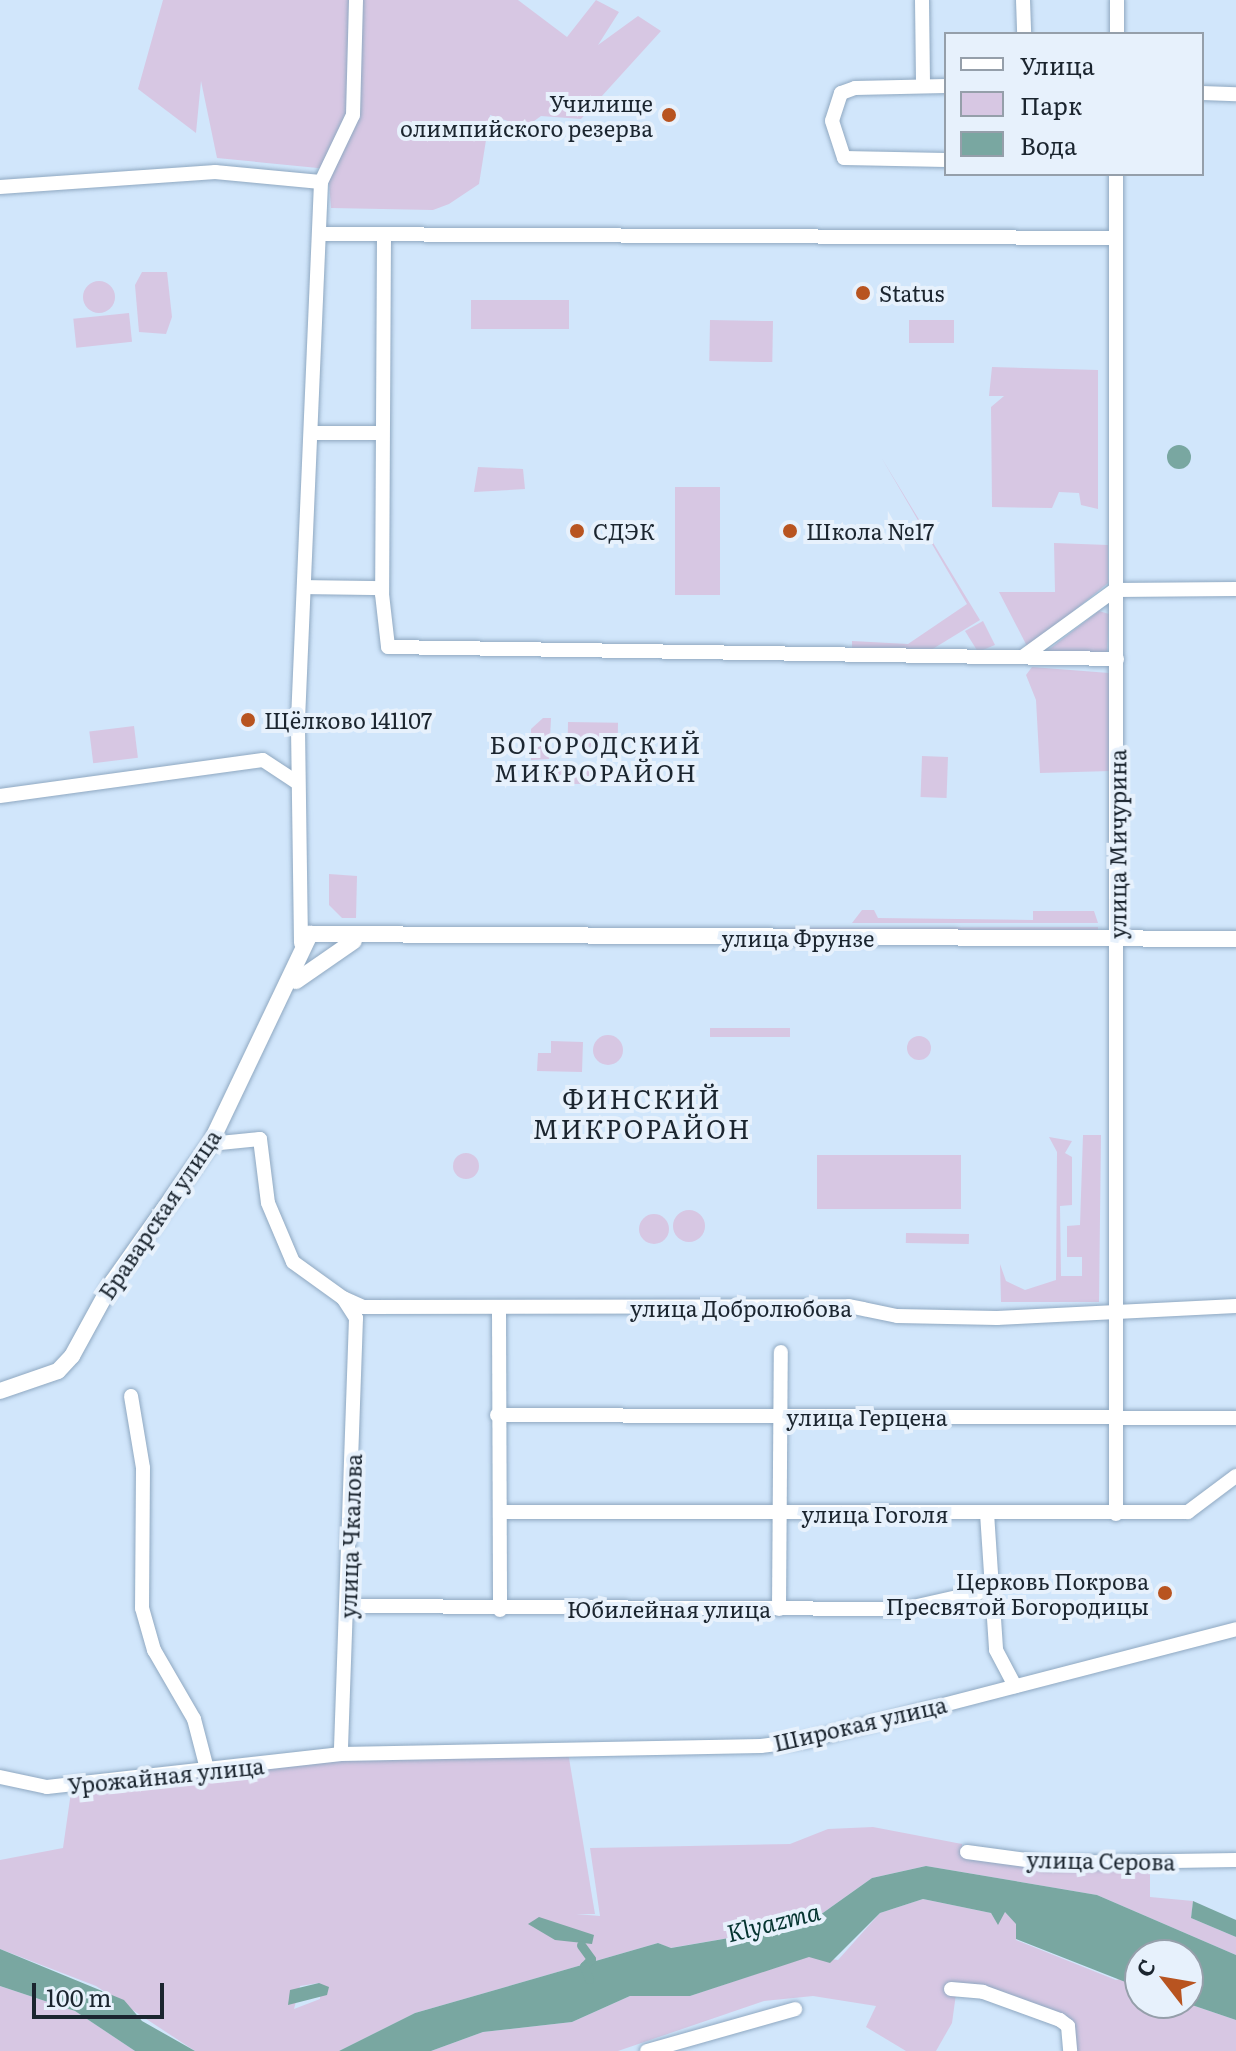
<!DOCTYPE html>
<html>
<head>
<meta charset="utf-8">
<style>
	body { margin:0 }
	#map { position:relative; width:1236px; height:2051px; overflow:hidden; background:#d1e6fb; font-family:Literata,serif }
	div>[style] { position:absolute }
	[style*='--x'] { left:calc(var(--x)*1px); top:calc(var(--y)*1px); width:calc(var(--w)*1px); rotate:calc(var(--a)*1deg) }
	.green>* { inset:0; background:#d7c7e3; transform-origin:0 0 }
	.round { border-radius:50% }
	.water>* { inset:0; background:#79a7a1 }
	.canal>* { height:9px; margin:-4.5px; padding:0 4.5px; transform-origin:4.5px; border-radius:4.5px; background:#79a7a1 }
	.roads { filter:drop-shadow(0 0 2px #8fa8c1) drop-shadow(0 0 2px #8fa8c1) }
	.minor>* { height:14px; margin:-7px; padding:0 7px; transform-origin:7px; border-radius:7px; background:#fff }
	.major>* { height:16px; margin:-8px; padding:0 8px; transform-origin:8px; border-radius:8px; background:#fff }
	.dots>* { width:22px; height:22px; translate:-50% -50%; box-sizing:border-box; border:4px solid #e7f1fc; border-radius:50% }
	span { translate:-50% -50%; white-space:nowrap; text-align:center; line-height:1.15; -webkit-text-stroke:8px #e7f1fc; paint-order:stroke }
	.poi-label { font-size:22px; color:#1b252f }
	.right { translate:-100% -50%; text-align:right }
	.left { translate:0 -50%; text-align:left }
	.street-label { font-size:22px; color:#1b252f }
	.neighbourhood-label { font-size:24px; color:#1b252f; letter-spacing:2px }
	.water-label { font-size:24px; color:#053430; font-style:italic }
	.quarter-label { font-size:26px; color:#1b252f; letter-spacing:2px }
	.legend { position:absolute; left:944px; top:32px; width:260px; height:144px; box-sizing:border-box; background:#e7f1fc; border:2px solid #959faa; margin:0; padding:10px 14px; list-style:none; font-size:24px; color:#1b252f }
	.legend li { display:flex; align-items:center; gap:16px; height:40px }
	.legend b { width:40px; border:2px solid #959faa }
	.north { position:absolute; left:1124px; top:1939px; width:80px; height:80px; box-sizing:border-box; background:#e7f1fc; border:2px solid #959faa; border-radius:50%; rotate:301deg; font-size:22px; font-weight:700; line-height:32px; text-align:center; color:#1b252f }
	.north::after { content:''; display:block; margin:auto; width:28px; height:36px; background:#b85420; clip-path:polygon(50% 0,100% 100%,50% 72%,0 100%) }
	.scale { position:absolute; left:32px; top:1983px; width:132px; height:36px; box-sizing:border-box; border:4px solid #1b252f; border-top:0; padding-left:10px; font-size:24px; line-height:28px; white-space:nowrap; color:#1b252f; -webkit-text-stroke:6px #e7f1fc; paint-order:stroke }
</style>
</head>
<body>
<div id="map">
	<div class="green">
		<div style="clip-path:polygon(163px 0,518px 0,567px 37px,596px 0,619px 12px,598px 45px,638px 16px,661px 31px,581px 119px,541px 116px,526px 127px,490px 115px,479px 184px,449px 204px,433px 210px,331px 208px,328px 169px,217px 158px,201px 81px,196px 133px,138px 89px)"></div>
		<div style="clip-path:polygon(142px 272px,167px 272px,172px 317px,166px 334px,139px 332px,135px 285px)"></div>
		<div class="round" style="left:83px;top:281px;width:32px;height:32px"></div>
		<div style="left:471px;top:300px;width:98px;height:29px"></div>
		<div style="left:129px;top:313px;width:29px;height:56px;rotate:84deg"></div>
		<div style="left:710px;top:320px;width:63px;height:41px;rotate:1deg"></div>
		<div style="left:909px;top:320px;width:45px;height:23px"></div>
		<div style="clip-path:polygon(992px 367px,1098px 370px,1098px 509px,1081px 505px,1079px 493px,1059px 492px,1052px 508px,992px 507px,991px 407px,1004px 396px,989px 396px)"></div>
		<div style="clip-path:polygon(881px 457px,980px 620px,931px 650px,852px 648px,852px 641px,908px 644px,967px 604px)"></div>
		<div style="clip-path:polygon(478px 467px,523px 469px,525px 489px,474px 492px)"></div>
		<div style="left:675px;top:487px;width:45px;height:108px"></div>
		<div style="clip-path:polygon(1054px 543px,1108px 545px,1108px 583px,1028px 648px,999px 592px,1055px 592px)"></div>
		<div style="clip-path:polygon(1099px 611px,1109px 614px,1107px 653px,1043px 654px)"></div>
		<div style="clip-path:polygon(983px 621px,995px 645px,978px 652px,965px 631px)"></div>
		<div style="clip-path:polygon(1032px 667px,1109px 673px,1111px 771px,1040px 773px,1036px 700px,1026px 675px)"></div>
		<div style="clip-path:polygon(543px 718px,551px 718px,549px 759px,531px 760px,531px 729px)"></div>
		<div style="left:568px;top:722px;width:50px;height:25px;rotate:1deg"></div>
		<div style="left:134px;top:726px;width:32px;height:45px;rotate:83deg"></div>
		<div style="left:922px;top:756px;width:26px;height:41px;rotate:2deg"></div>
		<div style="left:558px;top:766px;width:38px;height:18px"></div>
		<div style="clip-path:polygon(329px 874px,357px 876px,356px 918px,342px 918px,329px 905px)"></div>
		<div style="clip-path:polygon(862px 910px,874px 910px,878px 918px,1033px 920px,1033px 911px,1094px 911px,1098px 923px,852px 923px)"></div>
		<div style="clip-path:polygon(1098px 927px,1098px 934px,757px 928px)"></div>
		<div style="left:710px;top:1028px;width:80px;height:9px"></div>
		<div class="round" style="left:593px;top:1035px;width:30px;height:30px"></div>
		<div class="round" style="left:907px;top:1036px;width:24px;height:24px"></div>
		<div style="clip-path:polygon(551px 1041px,583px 1042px,582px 1072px,537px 1071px,538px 1053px,551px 1053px)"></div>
		<div style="clip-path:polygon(1083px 1135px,1101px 1135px,1099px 1302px,1001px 1302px,1000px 1264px,1006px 1281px,1025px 1290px,1056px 1280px,1057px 1152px,1049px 1137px,1072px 1141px,1065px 1153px,1072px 1157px,1072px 1205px,1060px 1206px,1061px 1276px,1082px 1276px,1082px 1257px,1067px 1257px,1067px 1226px,1080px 1225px)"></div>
		<div class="round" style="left:453px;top:1153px;width:26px;height:26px"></div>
		<div style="left:961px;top:1155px;width:54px;height:144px;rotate:90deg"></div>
		<div class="round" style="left:673px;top:1210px;width:32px;height:32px"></div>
		<div class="round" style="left:639px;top:1214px;width:30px;height:30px"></div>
		<div style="left:906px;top:1233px;width:63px;height:10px;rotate:1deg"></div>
		<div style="clip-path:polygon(evenodd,568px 1752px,595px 1914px,576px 1914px,600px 1916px,590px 1848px,790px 1844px,828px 1829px,873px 1827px,962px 1844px,962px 1856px,1150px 1867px,1150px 1897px,1193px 1901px,1191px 1918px,1236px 1937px,1236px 1955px,1097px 1895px,926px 1866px,872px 1878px,820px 1915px,782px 1929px,670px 1948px,658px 1943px,415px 2013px,339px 2051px,195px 2051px,96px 1986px,0 1949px,0 1860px,63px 1848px,71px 1792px,345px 1760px,568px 1752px,319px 1983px,320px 1999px,294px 2009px,300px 1986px,319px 1983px)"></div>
		<div style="clip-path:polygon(923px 1899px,991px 1913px,998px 1924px,1004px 1911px,1017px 1924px,1016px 1940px,1116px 1980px,1127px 1977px,1140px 1986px,1140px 2003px,1186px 2003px,1236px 2020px,1236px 2051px,1065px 2051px,1062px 2027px,971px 1993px,956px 1994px,952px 2023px,936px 2051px,906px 2051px,866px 2027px,876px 2006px,813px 1996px,764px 2001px,618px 2051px,431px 2051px,483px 2032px,572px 2022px,630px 1996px,690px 1996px,810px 1956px,838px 1960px,880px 1913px)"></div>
		<div style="clip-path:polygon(0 1986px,75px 2011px,135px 2051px,0 2051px)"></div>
	</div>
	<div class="water">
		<div class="round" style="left:1167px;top:445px;width:24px;height:24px"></div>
		<div style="clip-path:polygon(926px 1866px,1097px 1895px,1236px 1955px,1236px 2020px,1186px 2003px,1188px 1955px,1140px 1955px,1138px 1987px,1016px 1939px,1016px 1924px,1005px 1912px,998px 1925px,991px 1913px,923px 1899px,880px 1913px,830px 1963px,809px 1957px,690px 1996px,630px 1996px,572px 2022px,483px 2032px,431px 2051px,339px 2051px,415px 2013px,658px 1943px,671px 1948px,782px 1929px,820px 1915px,872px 1878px)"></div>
		<div style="clip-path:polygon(1193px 1901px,1236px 1920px,1236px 1937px,1191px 1918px)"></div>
		<div style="clip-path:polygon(539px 1917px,594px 1935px,592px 1944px,555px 1940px,528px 1924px)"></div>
		<div style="clip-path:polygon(0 1949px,124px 2000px,142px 2021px,195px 2051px,135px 2051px,75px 2011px,0 1986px)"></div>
		<div style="clip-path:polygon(319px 1983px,329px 1987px,327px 1995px,288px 2005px,290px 1990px)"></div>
	</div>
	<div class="canal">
		<div style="--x:581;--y:1945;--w:17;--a:54"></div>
		<div style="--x:591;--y:1959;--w:10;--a:135"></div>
		<div style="--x:584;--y:1966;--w:14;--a:69"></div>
	</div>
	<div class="roads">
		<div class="minor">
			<div style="--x:922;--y:0;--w:85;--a:89.3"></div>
			<div style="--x:1023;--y:0;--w:34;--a:88"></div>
			<div style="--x:1117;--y:0;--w:34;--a:90"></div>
			<div style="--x:946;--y:86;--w:91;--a:178.7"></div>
			<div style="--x:855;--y:88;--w:15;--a:160"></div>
			<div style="--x:841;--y:93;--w:29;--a:108"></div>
			<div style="--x:832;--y:121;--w:39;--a:72"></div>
			<div style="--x:844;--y:158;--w:102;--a:1.1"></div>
			<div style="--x:1202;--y:93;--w:34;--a:2"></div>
			<div style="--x:1116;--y:174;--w:1340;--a:90"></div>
			<div style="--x:0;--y:187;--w:216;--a:-4"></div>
			<div style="--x:215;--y:172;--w:106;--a:5.4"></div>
			<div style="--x:323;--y:234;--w:792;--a:0.29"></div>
			<div style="--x:384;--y:235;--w:359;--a:90.3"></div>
			<div style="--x:382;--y:594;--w:53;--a:83.5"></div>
			<div style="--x:388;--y:647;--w:729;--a:0.94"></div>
			<div style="--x:313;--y:433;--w:68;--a:0"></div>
			<div style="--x:306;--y:587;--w:76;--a:0.8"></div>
			<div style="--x:1024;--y:656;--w:112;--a:-36"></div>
			<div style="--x:1115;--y:590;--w:121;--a:-0.5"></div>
			<div style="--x:0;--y:796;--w:265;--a:-7.8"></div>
			<div style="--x:263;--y:760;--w:42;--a:33.3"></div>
			<div style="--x:301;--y:943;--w:223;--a:-90.8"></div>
			<div style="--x:298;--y:720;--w:538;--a:-87.55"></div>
			<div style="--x:321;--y:182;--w:74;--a:-64.5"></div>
			<div style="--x:353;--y:115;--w:115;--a:-88.5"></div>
			<div style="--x:210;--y:1144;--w:50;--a:-5.7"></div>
			<div style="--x:260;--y:1139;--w:64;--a:82.9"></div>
			<div style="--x:268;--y:1203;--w:64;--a:67"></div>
			<div style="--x:293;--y:1262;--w:62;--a:35.8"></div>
			<div style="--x:343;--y:1298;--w:24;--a:57"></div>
			<div style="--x:356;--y:1318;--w:436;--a:92"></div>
			<div style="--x:343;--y:1298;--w:22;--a:24"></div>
			<div style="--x:363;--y:1307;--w:486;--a:-0.1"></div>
			<div style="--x:849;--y:1306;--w:49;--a:11.8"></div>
			<div style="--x:897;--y:1316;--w:100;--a:1.1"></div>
			<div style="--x:997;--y:1318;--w:239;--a:-2.9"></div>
			<div style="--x:499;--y:1309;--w:301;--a:89.8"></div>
			<div style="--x:131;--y:1396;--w:73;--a:80.5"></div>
			<div style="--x:143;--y:1468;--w:140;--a:90.4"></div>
			<div style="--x:142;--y:1608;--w:44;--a:74.1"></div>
			<div style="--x:154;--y:1650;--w:80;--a:59.9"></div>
			<div style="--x:194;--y:1719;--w:52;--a:75.4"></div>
			<div style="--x:497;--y:1415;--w:739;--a:0.23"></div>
			<div style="--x:503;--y:1512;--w:685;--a:0"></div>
			<div style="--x:1188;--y:1512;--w:60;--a:-36.9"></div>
			<div style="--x:987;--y:1513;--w:137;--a:86.2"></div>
			<div style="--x:996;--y:1650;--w:41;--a:62.2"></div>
			<div style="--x:349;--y:1606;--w:555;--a:0.31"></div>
			<div style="--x:904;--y:1609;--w:86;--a:-12.7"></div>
			<div style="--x:779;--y:1609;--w:257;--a:-89.6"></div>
			<div style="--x:0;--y:1777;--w:48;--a:12"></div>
			<div style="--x:47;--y:1787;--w:296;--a:-6.4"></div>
			<div style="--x:341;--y:1754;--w:420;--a:-1.1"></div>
			<div style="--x:761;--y:1746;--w:47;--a:-7.3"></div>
			<div style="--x:808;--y:1740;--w:442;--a:-14.5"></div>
			<div style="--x:967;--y:1852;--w:82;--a:7.7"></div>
			<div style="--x:1048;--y:1863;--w:188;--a:-0.9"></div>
			<div style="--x:951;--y:1989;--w:32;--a:5"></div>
			<div style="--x:983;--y:1992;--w:82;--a:20"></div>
			<div style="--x:1060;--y:2020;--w:10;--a:37"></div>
			<div style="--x:1068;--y:2026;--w:25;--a:85"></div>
			<div style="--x:647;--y:2051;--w:154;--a:-15.8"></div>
		</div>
		<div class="major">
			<div style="--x:296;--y:981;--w:70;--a:-34.6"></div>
			<div style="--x:0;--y:1391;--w:61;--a:-19"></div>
			<div style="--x:58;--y:1371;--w:21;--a:-47"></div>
			<div style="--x:72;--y:1356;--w:85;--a:-61.3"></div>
			<div style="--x:113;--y:1281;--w:168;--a:-54.7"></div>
			<div style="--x:210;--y:1144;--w:233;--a:-64.5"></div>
			<div style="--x:310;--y:934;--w:926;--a:0.31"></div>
		</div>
	</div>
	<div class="dots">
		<div style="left:669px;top:115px;background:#b85420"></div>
		<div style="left:863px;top:293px;background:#b85420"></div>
		<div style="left:577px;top:531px;background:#b85420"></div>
		<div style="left:790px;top:531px;background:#b85420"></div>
		<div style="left:248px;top:720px;background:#b85420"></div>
		<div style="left:1165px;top:1593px;background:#b85420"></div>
	</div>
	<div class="poi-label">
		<span class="right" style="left:653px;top:115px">Училище<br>олимпийского резерва</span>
		<span class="left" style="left:879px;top:293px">Status</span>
		<span class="left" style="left:593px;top:531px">СДЭК</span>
		<span class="left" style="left:806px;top:531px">Школа №17</span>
		<span class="left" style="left:264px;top:720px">Щёлково 141107</span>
		<span class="right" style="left:1149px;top:1593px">Церковь Покрова<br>Пресвятой Богородицы</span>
	</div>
	<div class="street-label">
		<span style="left:1117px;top:844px;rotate:-90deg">улица Мичурина</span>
		<span style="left:798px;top:938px">улица Фрунзе</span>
		<span style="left:159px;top:1214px;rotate:-56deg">Браварская улица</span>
		<span style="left:741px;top:1308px">улица Добролюбова</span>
		<span style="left:867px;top:1417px">улица Герцена</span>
		<span style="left:875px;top:1514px">улица Гоголя</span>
		<span style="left:350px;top:1536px;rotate:-88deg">улица Чкалова</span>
		<span style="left:669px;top:1609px">Юбилейная улица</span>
		<span style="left:860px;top:1723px;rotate:-13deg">Широкая улица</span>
		<span style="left:166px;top:1775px;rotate:-6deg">Урожайная улица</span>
		<span style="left:1101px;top:1860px;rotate:1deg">улица Серова</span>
	</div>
	<div class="neighbourhood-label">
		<span style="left:596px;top:758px">БОГОРОДСКИЙ<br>МИКРОРАЙОН</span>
	</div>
	<div class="water-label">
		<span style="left:773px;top:1921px;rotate:-14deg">Klyazma</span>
	</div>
	<div class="quarter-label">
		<span style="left:642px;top:1113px">ФИНСКИЙ<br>МИКРОРАЙОН</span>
	</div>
	<ul class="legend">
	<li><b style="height:10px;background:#fff"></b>Улица</li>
	<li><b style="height:22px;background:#d7c7e3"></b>Парк</li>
	<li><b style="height:22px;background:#79a7a1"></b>Вода</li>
	</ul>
	<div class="north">С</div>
	<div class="scale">100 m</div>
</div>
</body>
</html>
